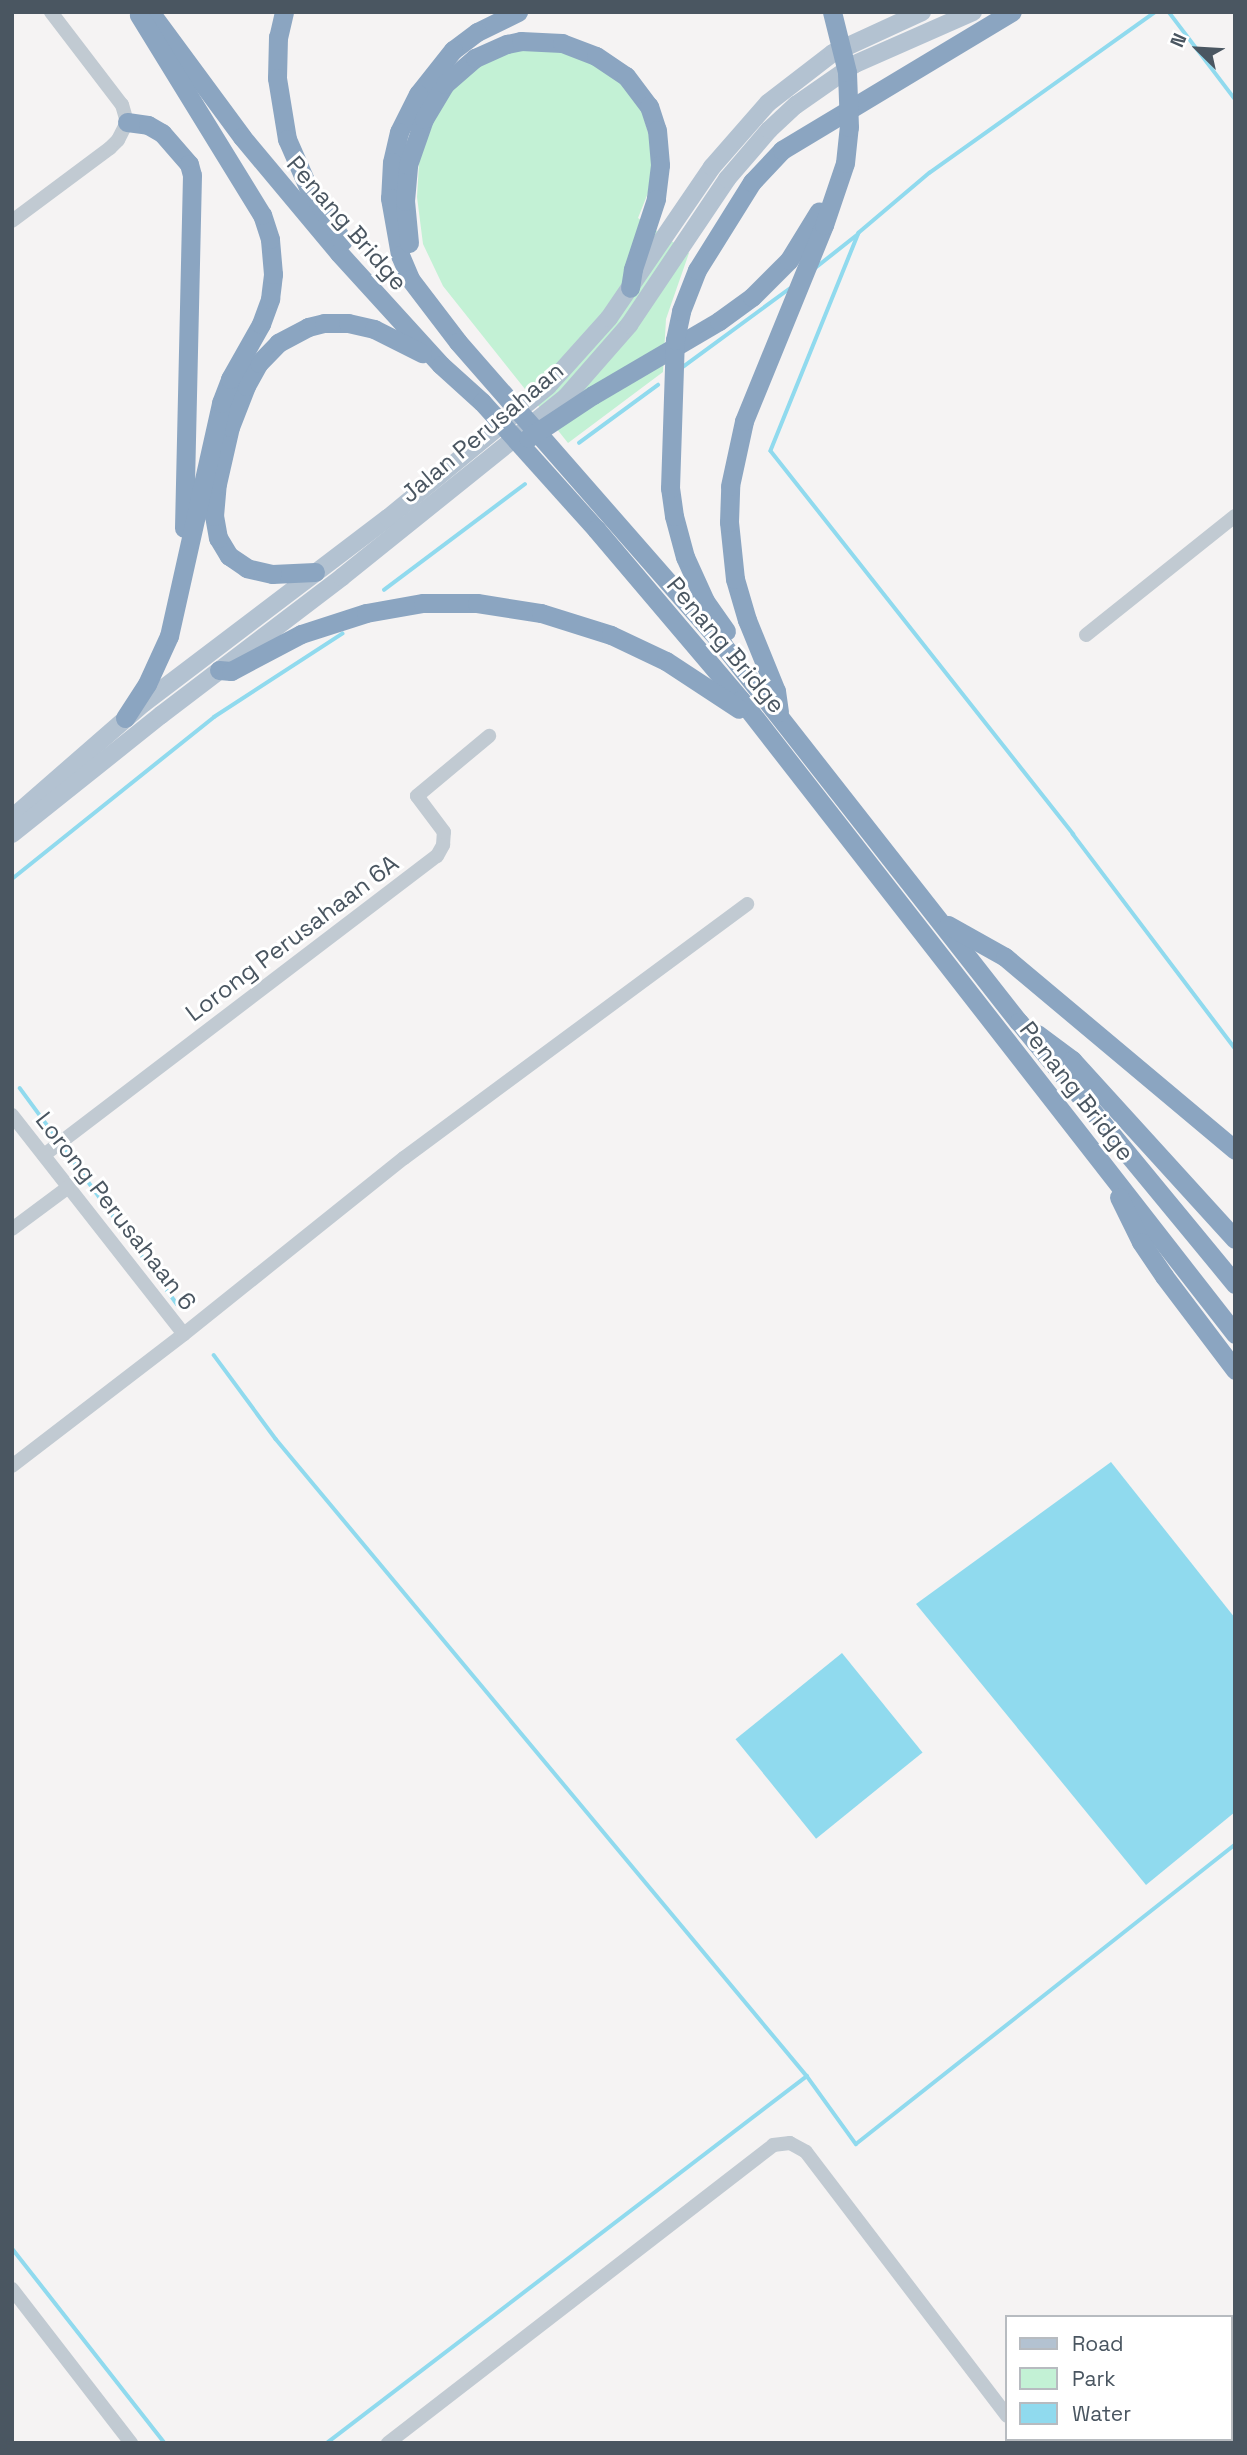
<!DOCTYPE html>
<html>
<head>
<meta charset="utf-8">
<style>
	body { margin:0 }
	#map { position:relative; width:1247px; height:2455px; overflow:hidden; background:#f5f3f3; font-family:"Space Grotesk",sans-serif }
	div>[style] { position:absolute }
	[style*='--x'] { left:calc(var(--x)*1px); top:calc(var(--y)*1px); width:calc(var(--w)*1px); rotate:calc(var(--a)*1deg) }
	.green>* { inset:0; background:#c3f1d5 }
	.water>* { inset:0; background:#90daee; transform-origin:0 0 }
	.stream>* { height:3.5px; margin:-1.75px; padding:0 1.75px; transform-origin:1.75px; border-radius:1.75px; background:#90daee }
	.minor>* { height:14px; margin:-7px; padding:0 7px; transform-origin:7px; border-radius:7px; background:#c1cad2 }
	.major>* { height:18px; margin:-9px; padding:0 9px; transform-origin:9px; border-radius:9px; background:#b3c2d1 }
	.highway>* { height:19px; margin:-9.5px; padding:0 9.5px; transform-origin:9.5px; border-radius:9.5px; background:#8ba5c1 }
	span { translate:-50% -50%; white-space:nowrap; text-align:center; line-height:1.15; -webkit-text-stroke:6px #fff; paint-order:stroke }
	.street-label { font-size:24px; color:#4a5661 }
	.frame { position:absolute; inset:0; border:14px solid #4a5661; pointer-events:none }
	.legend { position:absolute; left:1005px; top:2315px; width:228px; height:126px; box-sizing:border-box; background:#fff; border:2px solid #b7bbc0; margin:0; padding:9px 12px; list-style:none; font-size:21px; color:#4a5661 }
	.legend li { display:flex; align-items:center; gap:14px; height:35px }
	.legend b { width:35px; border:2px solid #b7bbc0 }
	.north { position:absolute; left:1163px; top:14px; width:70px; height:70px; -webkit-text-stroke:5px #fff; paint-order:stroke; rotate:294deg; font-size:19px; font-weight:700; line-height:28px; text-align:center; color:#4a5661 }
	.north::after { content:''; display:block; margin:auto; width:24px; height:32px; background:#4a5661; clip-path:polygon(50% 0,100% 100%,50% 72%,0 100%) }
</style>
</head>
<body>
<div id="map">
	<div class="green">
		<div style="clip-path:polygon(532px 45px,585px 56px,628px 89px,642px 112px,650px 139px,652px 166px,648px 193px,638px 218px,689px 253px,666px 319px,663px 372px,568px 443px,443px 286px,423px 244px,417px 197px,420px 146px,440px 95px,480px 59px)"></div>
	</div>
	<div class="water">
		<div style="clip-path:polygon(1111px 1462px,1235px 1618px,1235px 1812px,1146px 1885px,916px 1604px)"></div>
		<div style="left:842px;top:1653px;width:128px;height:137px;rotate:51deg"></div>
	</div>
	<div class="stream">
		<div style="--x:1156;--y:12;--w:277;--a:144.5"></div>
		<div style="--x:930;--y:173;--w:93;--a:139.8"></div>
		<div style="--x:859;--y:233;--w:235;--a:112"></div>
		<div style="--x:771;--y:451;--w:488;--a:51.7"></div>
		<div style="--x:1073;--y:834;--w:268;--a:52.9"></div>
		<div style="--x:1169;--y:12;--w:109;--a:52.8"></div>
		<div style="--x:814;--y:269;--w:55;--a:-38.3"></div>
		<div style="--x:683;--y:367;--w:132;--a:-36.3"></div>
		<div style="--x:579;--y:443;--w:98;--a:-36.3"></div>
		<div style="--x:384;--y:590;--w:176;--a:-36.9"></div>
		<div style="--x:12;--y:879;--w:259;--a:-38.7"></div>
		<div style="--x:214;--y:717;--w:153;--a:-33"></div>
		<div style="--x:20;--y:1088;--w:56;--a:53.7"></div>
		<div style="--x:66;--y:1151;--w:189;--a:54"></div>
		<div style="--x:214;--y:1355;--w:104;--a:53.6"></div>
		<div style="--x:276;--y:1439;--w:829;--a:50.19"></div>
		<div style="--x:12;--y:2248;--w:248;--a:51.9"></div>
		<div style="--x:327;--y:2443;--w:604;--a:-37.4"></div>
		<div style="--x:807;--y:2076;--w:84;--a:54.2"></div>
		<div style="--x:856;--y:2144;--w:483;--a:-38.3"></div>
	</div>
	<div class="minor">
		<div style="--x:12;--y:221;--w:122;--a:-36.7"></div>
		<div style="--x:110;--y:148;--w:11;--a:-45"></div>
		<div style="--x:118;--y:140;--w:20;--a:-63"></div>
		<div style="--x:127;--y:122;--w:18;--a:-106"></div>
		<div style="--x:122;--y:105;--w:117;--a:-127.4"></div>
		<div style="--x:1086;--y:635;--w:191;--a:-38.6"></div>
		<div style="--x:12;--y:1115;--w:278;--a:51.9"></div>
		<div style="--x:44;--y:1155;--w:494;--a:-37.3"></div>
		<div style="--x:437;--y:856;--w:13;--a:-61"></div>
		<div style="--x:443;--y:845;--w:13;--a:-86"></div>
		<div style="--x:444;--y:832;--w:45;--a:-126.9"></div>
		<div style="--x:417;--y:796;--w:94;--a:-39.8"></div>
		<div style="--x:12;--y:1229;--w:69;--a:-36.7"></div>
		<div style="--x:12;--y:1466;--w:217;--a:-37.5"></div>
		<div style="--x:184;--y:1334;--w:282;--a:-38.7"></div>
		<div style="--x:404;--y:1158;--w:427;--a:-36.5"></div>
		<div style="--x:12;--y:2289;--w:195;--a:52.3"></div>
		<div style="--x:1025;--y:2439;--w:5;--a:53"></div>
		<div style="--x:388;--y:2443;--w:487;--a:-37.7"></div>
		<div style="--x:773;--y:2145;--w:17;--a:-7"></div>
		<div style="--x:790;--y:2143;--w:18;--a:29"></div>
		<div style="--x:806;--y:2152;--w:332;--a:52.7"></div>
	</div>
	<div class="major">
		<div style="--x:12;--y:818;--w:175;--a:-41.1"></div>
		<div style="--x:144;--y:703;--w:306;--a:-37.2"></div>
		<div style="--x:388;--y:518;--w:207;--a:-39.5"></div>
		<div style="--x:548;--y:386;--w:91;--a:-48.1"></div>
		<div style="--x:609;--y:318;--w:183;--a:-55.7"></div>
		<div style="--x:712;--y:167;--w:85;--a:-48.8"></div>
		<div style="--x:768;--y:103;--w:82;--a:-37.6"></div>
		<div style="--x:833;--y:53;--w:98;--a:-24.7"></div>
		<div style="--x:12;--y:834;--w:191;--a:-38.6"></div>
		<div style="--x:161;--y:715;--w:228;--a:-37.3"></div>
		<div style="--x:342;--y:577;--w:287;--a:-38.8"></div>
		<div style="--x:566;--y:397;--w:96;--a:-48.8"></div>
		<div style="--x:629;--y:325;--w:176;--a:-56.1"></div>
		<div style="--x:727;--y:179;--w:65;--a:-49.4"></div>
		<div style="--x:769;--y:130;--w:37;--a:-43"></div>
		<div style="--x:796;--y:105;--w:72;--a:-34.8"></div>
		<div style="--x:855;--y:64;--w:129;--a:-23.8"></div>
	</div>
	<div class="highway">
		<div style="--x:150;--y:12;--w:155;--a:53.6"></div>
		<div style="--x:242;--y:137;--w:151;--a:50.1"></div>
		<div style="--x:339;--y:253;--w:151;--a:47.7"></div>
		<div style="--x:441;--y:365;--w:55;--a:42.1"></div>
		<div style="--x:482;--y:402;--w:171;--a:48.1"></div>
		<div style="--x:596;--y:529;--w:224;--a:49.7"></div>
		<div style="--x:741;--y:700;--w:804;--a:52.07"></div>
		<div style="--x:284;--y:12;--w:26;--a:103"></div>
		<div style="--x:278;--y:37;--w:41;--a:91.4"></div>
		<div style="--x:277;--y:78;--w:62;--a:80.7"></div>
		<div style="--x:287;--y:139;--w:52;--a:66.4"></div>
		<div style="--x:308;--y:187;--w:64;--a:57.1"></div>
		<div style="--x:518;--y:12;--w:46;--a:154"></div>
		<div style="--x:477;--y:32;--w:30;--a:143"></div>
		<div style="--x:453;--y:50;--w:56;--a:128.5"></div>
		<div style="--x:418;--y:94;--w:42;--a:116.6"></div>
		<div style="--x:399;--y:132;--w:31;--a:103"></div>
		<div style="--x:392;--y:162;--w:36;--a:93"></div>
		<div style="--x:390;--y:198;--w:58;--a:80"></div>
		<div style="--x:400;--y:255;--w:26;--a:67"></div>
		<div style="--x:410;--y:279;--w:79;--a:52.7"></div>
		<div style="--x:458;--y:342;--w:403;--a:48.8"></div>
		<div style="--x:723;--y:645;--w:479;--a:51.9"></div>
		<div style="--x:1019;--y:1022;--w:340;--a:50.5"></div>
		<div style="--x:127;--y:122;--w:21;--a:8"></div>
		<div style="--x:148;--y:125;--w:16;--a:30"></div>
		<div style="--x:162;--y:133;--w:41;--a:48.9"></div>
		<div style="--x:189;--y:164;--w:11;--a:75"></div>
		<div style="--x:192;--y:175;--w:353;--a:91.3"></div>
		<div style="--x:409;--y:243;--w:42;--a:-95.4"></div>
		<div style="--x:405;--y:201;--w:36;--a:-85"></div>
		<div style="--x:408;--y:165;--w:49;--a:-70.8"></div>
		<div style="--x:424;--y:119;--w:41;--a:-59"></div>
		<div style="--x:445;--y:84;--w:40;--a:-41"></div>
		<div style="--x:475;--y:58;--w:35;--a:-24"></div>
		<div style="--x:507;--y:44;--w:14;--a:-12"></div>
		<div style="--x:521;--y:41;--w:41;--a:2.8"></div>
		<div style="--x:562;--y:43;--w:36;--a:21"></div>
		<div style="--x:596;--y:56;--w:36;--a:34"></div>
		<div style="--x:626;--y:76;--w:38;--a:53"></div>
		<div style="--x:649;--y:106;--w:25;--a:72"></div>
		<div style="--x:657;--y:130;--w:35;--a:85"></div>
		<div style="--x:660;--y:165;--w:34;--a:97"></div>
		<div style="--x:656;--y:199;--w:74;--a:108.2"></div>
		<div style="--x:633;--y:269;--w:19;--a:99"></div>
		<div style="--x:528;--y:438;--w:78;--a:-33.5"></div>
		<div style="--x:593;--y:395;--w:146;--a:-30.4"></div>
		<div style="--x:719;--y:321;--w:41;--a:-36"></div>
		<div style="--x:752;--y:297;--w:52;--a:-45"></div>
		<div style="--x:789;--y:260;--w:57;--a:-58.5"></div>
		<div style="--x:315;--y:572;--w:43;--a:177.3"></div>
		<div style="--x:272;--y:574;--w:26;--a:-167"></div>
		<div style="--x:247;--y:568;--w:22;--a:-146"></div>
		<div style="--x:229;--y:556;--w:21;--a:-121"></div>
		<div style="--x:218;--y:538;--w:22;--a:-100"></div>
		<div style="--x:214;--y:516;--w:32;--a:-85"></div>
		<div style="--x:217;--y:484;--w:58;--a:-77.2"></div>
		<div style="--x:230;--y:427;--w:44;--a:-68.7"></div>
		<div style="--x:246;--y:386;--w:26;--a:-61"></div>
		<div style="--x:259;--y:363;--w:28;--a:-46"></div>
		<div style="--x:278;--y:343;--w:34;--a:-28"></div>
		<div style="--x:308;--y:327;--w:16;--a:-14"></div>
		<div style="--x:324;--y:323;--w:24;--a:0"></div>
		<div style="--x:348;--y:323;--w:27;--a:13"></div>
		<div style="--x:374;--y:329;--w:54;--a:26.6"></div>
		<div style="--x:726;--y:631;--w:37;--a:-125"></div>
		<div style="--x:705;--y:601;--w:48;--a:-114.4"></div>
		<div style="--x:685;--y:557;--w:42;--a:-105"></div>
		<div style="--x:674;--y:516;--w:28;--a:-98"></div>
		<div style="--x:670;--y:488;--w:148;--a:-88.1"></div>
		<div style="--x:675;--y:340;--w:30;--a:-78"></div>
		<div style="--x:681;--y:311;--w:44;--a:-68.7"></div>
		<div style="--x:697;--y:270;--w:104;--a:-58"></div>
		<div style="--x:752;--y:182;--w:44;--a:-46.8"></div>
		<div style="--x:782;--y:150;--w:268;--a:-31"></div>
		<div style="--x:219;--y:670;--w:12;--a:5"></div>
		<div style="--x:231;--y:671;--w:79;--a:-27.9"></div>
		<div style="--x:301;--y:634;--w:68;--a:-17.9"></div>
		<div style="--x:366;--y:613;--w:58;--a:-10"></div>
		<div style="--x:423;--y:603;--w:54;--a:0"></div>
		<div style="--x:477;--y:603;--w:65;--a:8.9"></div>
		<div style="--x:541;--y:613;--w:73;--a:17.4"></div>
		<div style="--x:611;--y:635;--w:61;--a:25.3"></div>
		<div style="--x:666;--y:661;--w:87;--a:33.3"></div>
		<div style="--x:779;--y:712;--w:21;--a:-98"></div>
		<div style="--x:776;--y:691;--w:77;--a:-112.2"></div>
		<div style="--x:747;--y:620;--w:43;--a:-106.3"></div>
		<div style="--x:735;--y:579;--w:57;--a:-96"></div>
		<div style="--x:729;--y:522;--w:36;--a:-88"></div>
		<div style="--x:730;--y:486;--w:66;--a:-77.8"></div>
		<div style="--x:744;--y:421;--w:212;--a:-67.8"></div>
		<div style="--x:824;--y:225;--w:65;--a:-71.3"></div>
		<div style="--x:845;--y:163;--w:36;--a:-84"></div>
		<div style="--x:849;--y:127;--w:55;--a:-92.1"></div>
		<div style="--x:847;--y:72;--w:62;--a:-104"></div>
		<div style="--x:125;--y:718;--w:40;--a:-57.1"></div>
		<div style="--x:147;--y:684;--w:53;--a:-65.4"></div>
		<div style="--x:169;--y:636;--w:239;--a:-77.4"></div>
		<div style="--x:221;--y:403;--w:26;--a:-69"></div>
		<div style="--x:230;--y:379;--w:63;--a:-60.6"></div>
		<div style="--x:261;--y:324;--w:27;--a:-70"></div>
		<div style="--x:270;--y:299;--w:25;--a:-83"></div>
		<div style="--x:273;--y:274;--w:35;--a:-95"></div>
		<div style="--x:270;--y:239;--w:25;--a:-108"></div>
		<div style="--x:262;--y:215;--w:235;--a:-121.6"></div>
		<div style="--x:948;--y:925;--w:65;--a:29.3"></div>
		<div style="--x:1005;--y:957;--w:300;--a:40"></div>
		<div style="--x:1037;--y:1034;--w:44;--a:36.6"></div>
		<div style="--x:1072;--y:1060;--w:242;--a:47.7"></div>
		<div style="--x:1119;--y:1197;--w:50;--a:63.9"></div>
		<div style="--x:1141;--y:1242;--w:41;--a:55.9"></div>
		<div style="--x:1164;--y:1276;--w:118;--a:52.9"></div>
	</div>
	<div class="street-label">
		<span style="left:347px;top:223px;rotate:49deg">Penang Bridge</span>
		<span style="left:482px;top:432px;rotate:-40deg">Jalan Perusahaan</span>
		<span style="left:726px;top:645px;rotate:50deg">Penang Bridge</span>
		<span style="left:292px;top:938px;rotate:-37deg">Lorong Perusahaan 6A</span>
		<span style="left:1077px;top:1091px;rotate:52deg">Penang Bridge</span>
		<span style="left:116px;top:1211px;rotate:52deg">Lorong Perusahaan 6</span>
	</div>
	<div class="frame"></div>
	<ul class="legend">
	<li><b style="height:9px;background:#b3c2d1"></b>Road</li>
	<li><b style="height:19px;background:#c3f1d5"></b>Park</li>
	<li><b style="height:19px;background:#90daee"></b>Water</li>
	</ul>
	<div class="north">N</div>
</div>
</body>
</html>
